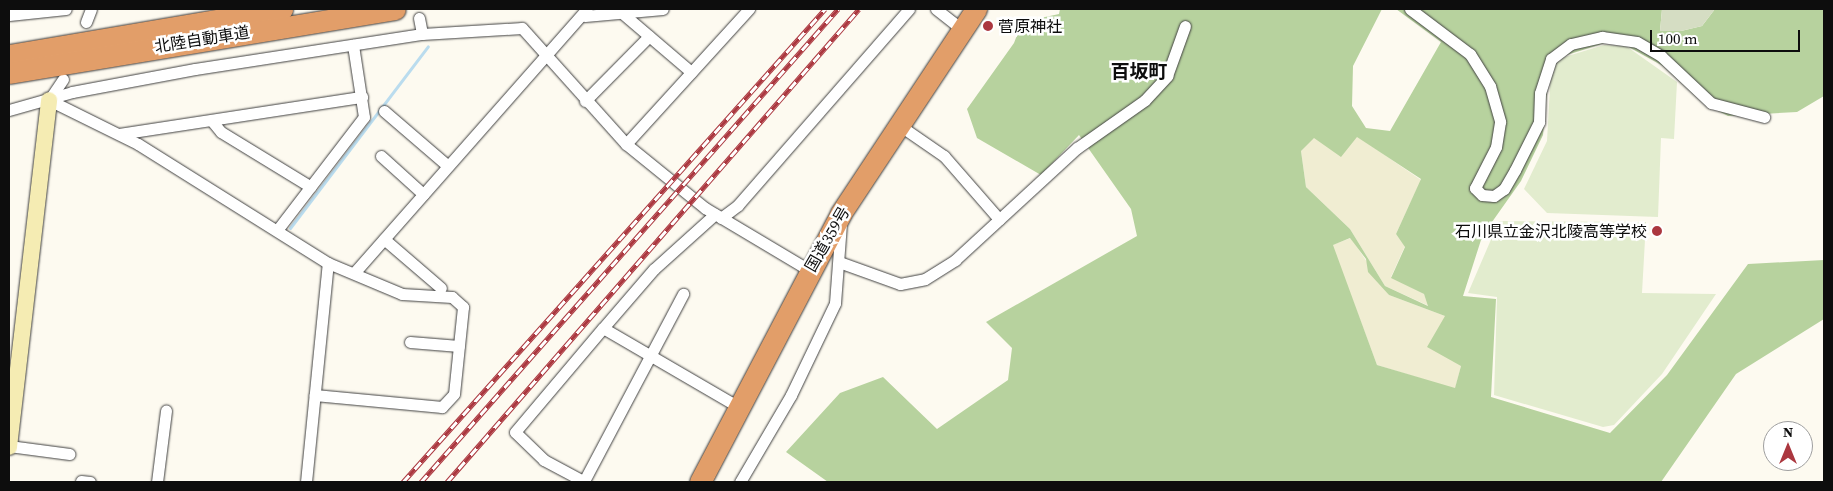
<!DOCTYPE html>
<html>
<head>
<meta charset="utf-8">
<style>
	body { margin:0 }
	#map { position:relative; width:1833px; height:491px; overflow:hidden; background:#fdfaf0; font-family:"Source Serif 4","Noto Sans JP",serif }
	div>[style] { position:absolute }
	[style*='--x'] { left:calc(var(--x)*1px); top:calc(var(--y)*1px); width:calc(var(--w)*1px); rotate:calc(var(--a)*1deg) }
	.farmland>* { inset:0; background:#f0edd2 }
	.forest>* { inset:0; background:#b7d29e }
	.cemetery>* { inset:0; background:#d5ddc3 }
	.pitch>* { inset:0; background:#e2ecce }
	.stream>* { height:3px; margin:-1.5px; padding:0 1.5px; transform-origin:1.5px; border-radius:1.5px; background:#badcee }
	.roads { filter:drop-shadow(0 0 1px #404040) drop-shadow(0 0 1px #404040) }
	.street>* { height:11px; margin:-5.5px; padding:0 5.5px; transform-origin:5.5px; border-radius:5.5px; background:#fff }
	.secondary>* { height:16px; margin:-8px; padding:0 8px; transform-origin:8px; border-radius:8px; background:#f5ecb3 }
	.highway>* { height:21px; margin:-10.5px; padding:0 10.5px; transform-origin:10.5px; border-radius:10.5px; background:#e29e69 }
	.rail>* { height:5px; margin-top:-2.5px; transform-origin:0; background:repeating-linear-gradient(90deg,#fff 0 9px,#ab373f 0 18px); box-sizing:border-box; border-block:1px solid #ab373f }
	.dots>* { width:14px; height:14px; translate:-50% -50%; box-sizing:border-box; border:2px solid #fff; border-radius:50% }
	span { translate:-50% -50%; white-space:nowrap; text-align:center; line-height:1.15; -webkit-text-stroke:5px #fff; paint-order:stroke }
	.poi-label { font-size:16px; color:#0d0d0d }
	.left { translate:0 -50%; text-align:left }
	.right { translate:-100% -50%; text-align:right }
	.street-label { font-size:16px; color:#0d0d0d }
	.quarter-label { font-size:19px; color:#0d0d0d; font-weight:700 }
	.frame { position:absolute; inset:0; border:10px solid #0d0d0d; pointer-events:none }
	.north { position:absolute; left:1763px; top:421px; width:50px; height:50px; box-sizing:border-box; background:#fff; border:1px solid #9e9e9e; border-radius:50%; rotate:0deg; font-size:14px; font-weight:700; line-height:20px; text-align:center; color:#0d0d0d }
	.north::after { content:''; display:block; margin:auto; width:18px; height:22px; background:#ab373f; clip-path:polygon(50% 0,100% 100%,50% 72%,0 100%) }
	.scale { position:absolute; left:1650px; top:30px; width:150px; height:22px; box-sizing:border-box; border:2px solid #0d0d0d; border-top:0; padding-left:6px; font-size:15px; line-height:18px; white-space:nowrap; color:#0d0d0d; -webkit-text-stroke:4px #fff; paint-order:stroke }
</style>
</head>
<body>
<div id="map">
	<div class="farmland">
		<div style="clip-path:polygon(1357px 136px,1421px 180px,1396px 234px,1405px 246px,1391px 277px,1424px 294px,1429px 306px,1385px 286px,1350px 229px,1306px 187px,1301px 151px,1314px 137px)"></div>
		<div style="clip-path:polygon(1351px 238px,1389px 295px,1445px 316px,1461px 366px,1455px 389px,1377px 365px,1332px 245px)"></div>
	</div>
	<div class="forest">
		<div style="clip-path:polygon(evenodd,1060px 9px,1382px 9px,1353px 66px,1352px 106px,1366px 128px,1390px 131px,1441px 42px,1396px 9px,1662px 9px,1660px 31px,1681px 31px,1702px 26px,1715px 9px,1824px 9px,1824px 96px,1797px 112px,1728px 116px,1703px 103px,1663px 66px,1625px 45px,1605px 43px,1557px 58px,1549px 68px,1543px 135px,1521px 181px,1492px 222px,1487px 239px,1481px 240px,1463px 296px,1496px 299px,1491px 397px,1610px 433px,1667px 375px,1748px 264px,1824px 260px,1824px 319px,1736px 374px,1661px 482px,828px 482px,786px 452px,840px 393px,883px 377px,937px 429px,1008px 380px,1012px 348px,986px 322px,1137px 236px,1131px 209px,1079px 135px,1041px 175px,977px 138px,967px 109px,1014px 43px,1022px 22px,1059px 14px,1060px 9px,1357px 137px,1421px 179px,1396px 234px,1405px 247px,1391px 278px,1424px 294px,1428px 306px,1385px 286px,1350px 229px,1306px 187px,1301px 151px,1314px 138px,1341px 157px,1357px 137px,1060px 9px,1350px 238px,1366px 259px,1368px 272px,1389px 295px,1445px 316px,1427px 347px,1461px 366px,1455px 388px,1377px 365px,1333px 245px,1350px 238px)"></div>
	</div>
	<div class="cemetery">
		<div style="clip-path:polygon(1662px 9px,1715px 9px,1702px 26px,1681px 31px,1660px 31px)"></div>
	</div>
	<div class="pitch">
		<div style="clip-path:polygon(1604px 45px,1626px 46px,1677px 82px,1674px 139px,1661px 138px,1658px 217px,1547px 213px,1524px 189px,1547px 141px,1551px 69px,1558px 59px)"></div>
		<div style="clip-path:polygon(1499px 221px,1646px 222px,1642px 293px,1716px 294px,1662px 374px,1614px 425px,1603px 427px,1494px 395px,1497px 297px,1468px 293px)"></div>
	</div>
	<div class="stream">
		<div style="--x:290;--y:228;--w:228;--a:-52.8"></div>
	</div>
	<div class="roads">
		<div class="street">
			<div style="--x:936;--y:9;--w:33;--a:38"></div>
			<div style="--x:1410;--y:9;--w:75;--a:36.9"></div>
			<div style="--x:1470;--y:54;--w:38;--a:58"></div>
			<div style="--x:1490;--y:86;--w:37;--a:74"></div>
			<div style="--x:1500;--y:122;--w:25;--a:99"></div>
			<div style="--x:1496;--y:147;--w:46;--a:117.1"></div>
			<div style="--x:1475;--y:188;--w:10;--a:45"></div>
			<div style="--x:1482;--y:195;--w:12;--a:5"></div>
			<div style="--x:1494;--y:196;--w:12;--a:-35"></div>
			<div style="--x:1504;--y:189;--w:22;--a:-60"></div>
			<div style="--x:1515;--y:170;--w:54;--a:-63.4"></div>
			<div style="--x:1539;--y:122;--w:29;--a:-88"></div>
			<div style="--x:1540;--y:93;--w:36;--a:-72"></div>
			<div style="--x:1551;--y:59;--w:25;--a:-37"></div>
			<div style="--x:1571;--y:44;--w:32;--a:-13"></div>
			<div style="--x:1602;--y:37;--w:35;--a:8"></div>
			<div style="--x:1637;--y:42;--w:28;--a:30"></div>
			<div style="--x:1661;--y:56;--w:69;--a:43.2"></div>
			<div style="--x:1711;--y:103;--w:55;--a:14.8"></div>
			<div style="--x:622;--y:13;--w:91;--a:40.5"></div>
			<div style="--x:9;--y:15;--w:57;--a:-6"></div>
			<div style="--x:585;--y:16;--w:78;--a:-5.1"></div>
			<div style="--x:419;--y:18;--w:16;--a:79"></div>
			<div style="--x:86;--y:22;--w:14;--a:-69"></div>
			<div style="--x:49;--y:100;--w:99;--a:26.3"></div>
			<div style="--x:138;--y:144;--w:224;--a:32.1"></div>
			<div style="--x:328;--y:263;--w:80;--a:22.7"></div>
			<div style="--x:402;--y:294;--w:50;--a:3.4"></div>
			<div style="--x:452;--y:297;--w:15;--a:42"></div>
			<div style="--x:463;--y:307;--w:87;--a:95.9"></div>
			<div style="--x:454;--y:394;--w:18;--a:133"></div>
			<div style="--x:442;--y:407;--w:128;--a:-174.6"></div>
			<div style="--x:49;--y:100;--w:25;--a:-56"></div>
			<div style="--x:585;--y:101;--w:91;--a:-45.4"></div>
			<div style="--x:9;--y:110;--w:66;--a:-15.9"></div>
			<div style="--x:72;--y:92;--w:125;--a:-10.6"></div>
			<div style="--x:195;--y:69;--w:230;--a:-8.8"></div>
			<div style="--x:422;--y:34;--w:100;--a:-3.4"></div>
			<div style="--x:522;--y:28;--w:156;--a:48.1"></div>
			<div style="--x:626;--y:144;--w:102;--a:39"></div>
			<div style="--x:705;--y:208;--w:121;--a:30.8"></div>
			<div style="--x:384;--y:111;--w:84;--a:40.7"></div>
			<div style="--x:212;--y:121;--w:14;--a:51"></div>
			<div style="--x:221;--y:132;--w:105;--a:31.4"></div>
			<div style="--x:899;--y:125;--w:55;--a:34.6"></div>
			<div style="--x:944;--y:156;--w:84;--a:48.9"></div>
			<div style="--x:119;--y:134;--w:246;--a:-8.7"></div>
			<div style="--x:626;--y:144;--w:183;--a:-47.7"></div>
			<div style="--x:381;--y:156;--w:57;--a:42.1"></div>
			<div style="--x:721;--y:218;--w:21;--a:-37"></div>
			<div style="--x:738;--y:205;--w:260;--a:-48.9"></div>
			<div style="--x:278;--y:229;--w:141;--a:-52.5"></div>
			<div style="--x:364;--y:117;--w:73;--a:-98.7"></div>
			<div style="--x:384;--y:239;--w:75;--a:40.7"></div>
			<div style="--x:839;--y:262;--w:65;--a:19.8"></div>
			<div style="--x:900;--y:284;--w:25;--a:-11"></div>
			<div style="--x:925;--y:279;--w:36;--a:-32"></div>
			<div style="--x:955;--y:260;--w:166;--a:-42.6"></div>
			<div style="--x:1077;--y:148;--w:83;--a:-35.2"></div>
			<div style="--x:1145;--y:100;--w:33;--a:-47"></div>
			<div style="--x:1167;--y:76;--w:53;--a:-70.2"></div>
			<div style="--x:354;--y:273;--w:352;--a:-48.6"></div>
			<div style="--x:603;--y:328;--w:78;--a:-49.2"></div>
			<div style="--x:654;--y:269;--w:82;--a:-42"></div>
			<div style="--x:410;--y:342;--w:49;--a:4.7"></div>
			<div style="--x:9;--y:446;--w:61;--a:7.6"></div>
			<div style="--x:81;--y:481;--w:9;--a:6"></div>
			<div style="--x:584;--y:481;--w:212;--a:-62.1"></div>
			<div style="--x:157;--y:482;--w:72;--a:-82.8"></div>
			<div style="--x:306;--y:482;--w:220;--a:-84.3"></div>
			<div style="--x:585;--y:482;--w:47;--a:-151.8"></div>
			<div style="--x:544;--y:460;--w:40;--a:-136"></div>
			<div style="--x:515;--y:432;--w:136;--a:-49.8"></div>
			<div style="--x:603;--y:328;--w:157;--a:30.2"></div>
			<div style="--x:740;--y:482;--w:101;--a:-59.6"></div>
			<div style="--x:791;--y:395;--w:102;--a:-64.4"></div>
			<div style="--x:835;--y:303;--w:80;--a:-85.7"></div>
		</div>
		<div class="secondary">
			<div style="--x:9;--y:447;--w:349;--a:-83.4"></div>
		</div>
		<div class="highway">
			<div style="--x:9;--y:55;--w:277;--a:-9.6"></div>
			<div style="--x:9;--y:73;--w:391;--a:-9.4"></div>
			<div style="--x:700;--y:482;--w:304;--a:-62.3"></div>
			<div style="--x:841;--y:213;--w:245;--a:-56.5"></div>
		</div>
	</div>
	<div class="rail">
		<div style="--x:403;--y:482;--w:634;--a:-48.26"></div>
		<div style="--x:421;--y:482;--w:631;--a:-48.6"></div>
		<div style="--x:447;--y:482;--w:627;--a:-48.94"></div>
	</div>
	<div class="dots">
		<div style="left:988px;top:26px;background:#ab373f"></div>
		<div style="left:1657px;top:231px;background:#ab373f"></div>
	</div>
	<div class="poi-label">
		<span class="left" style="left:998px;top:26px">菅原神社</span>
		<span class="right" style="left:1647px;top:231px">石川県立金沢北陵高等学校</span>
	</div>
	<div class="street-label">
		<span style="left:202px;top:39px;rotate:-9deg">北陸自動車道</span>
		<span style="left:827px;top:239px;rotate:-60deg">国道359号</span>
	</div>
	<div class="quarter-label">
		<span style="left:1139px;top:72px">百坂町</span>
	</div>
	<div class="frame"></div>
	<div class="north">N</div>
	<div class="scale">100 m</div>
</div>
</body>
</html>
